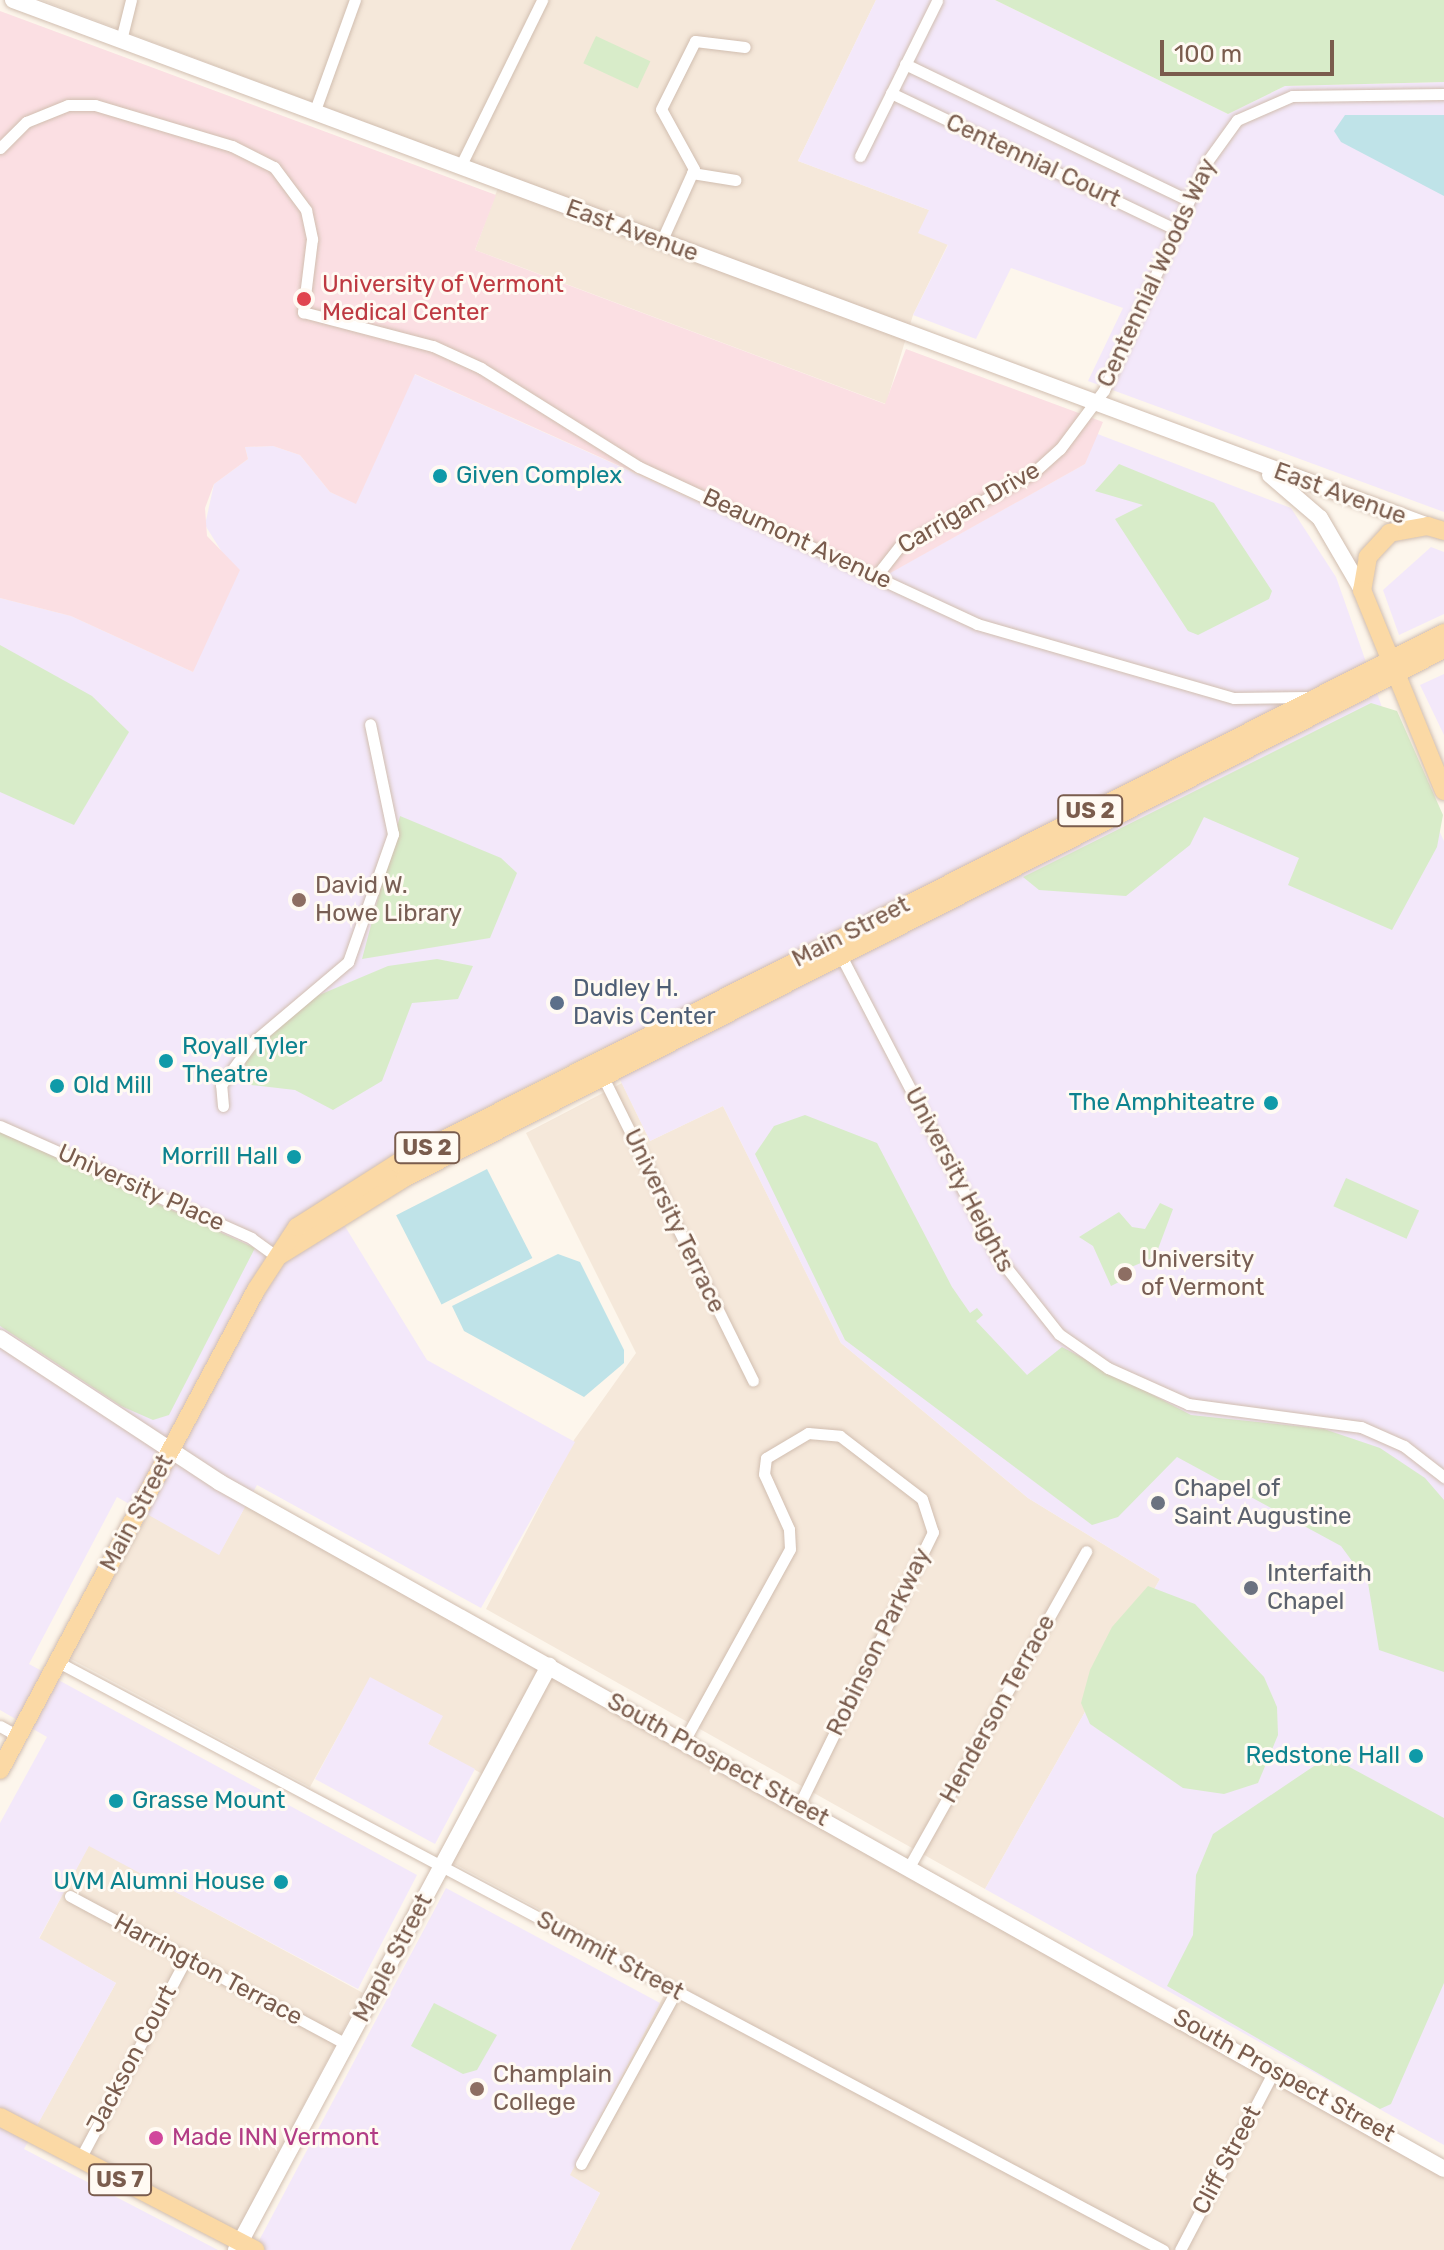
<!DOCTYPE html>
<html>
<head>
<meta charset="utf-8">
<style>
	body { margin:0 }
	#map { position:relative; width:1444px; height:2250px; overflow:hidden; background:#fdf6ec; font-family:Rubik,sans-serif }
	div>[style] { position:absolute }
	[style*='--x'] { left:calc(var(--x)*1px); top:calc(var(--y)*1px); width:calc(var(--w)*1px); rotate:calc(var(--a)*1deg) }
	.residential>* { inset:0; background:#f5e8da }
	.education>* { inset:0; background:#f3e8fa }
	.medical>* { inset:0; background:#fbdfe3 }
	.green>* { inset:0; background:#d8ecc9; transform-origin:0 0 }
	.water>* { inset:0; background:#bfe3e8; transform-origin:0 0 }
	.roads { filter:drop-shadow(0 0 2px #d1beb0) drop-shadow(0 0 2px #d1beb0) }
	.street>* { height:11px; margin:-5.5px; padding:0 5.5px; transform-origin:5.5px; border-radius:5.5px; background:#fff }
	.secondary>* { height:16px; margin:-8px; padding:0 8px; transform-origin:8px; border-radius:8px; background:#fff }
	.primary>* { height:18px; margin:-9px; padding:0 9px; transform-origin:9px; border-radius:9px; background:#fbd9a5 }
	.dots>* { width:22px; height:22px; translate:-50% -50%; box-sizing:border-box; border:4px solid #fffaf3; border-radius:50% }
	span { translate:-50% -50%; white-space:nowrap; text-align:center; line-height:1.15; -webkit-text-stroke:6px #fffaf3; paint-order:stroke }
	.shield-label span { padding:2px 6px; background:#fffaf3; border:2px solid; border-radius:6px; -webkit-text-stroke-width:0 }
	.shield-label { font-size:22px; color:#7a5c4d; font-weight:700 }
	.street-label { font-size:24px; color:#7a5c4d }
	.health-label { font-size:24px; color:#be3a42 }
	.left { translate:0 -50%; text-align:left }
	.culture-label { font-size:24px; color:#0d838f }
	.right { translate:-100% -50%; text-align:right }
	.education-label { font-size:24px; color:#785e54 }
	.service-label { font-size:24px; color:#4e5e75 }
	.worship-label { font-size:24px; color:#5b616d }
	.hotel-label { font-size:24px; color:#b23c85 }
	.scale { position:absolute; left:1160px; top:40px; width:174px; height:36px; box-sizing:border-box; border:4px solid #7a5c4d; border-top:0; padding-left:10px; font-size:24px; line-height:28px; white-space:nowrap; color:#7a5c4d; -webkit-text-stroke:6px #fffaf3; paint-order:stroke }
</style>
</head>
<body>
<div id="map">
	<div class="residential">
		<div style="clip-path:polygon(41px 0,876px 0,798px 161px,929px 210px,948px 244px,913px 315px,886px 404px,475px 250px,503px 174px)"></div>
		<div style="clip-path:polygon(622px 1083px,650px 1141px,723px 1106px,841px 1343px,1028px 1498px,1160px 1579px,985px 1889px,486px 1609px,574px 1440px,636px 1353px,526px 1133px)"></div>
		<div style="clip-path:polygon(246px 1505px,1422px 2164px,1444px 2178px,1444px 2250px,570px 2250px,600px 2193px,569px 2176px,672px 1980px,451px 1862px,495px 1781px,428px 1744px,442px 1716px,370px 1678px,310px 1787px,69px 1658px,148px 1514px,219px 1554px)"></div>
		<div style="clip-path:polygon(89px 1845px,363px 1993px,237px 2231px,37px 2125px,116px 1983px,39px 1939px)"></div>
	</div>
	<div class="education">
		<div style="clip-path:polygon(876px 0,995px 0,1228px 114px,1285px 86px,1444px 82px,1444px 512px,1088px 381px,1123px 308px,1011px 268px,976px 339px,913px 315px,948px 245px,918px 233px,929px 210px,798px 161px)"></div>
		<div style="clip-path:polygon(414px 374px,875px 581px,1085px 464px,1095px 433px,1291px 508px,1336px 577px,1384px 713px,1444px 841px,1444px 2145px,985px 1889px,1160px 1579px,1028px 1498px,841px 1343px,723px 1106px,650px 1141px,604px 1047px,390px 1157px,327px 1197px,427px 1360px,575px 1442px,481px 1608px,257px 1485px,219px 1555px,117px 1497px,29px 1664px,417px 1875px,358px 1989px,89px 1846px,39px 1938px,116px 1983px,24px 2149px,218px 2250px,0 2250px,0 1823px,47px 1737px,0 1710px,0 598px,71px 616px,193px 672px,230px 565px,205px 525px,214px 484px,248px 459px,245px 447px,273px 446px,300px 455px,330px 492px,356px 503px)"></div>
		<div style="clip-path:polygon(1431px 547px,1444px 552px,1444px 614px,1399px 635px,1383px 590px)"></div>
		<div style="clip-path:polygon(1444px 674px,1444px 735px,1420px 685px)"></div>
		<div style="clip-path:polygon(370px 1677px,443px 1716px,428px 1744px,475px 1769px,435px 1844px,315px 1779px)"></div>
		<div style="clip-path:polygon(446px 1888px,660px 2003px,570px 2175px,600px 2193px,570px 2250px,254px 2250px)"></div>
	</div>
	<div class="medical">
		<div style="clip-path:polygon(0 11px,496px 195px,475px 250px,885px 404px,906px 349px,1103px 422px,1085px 464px,876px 581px,415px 374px,356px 504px,330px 492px,300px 455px,273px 446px,245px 447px,248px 459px,214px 484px,205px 508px,207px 536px,240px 570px,193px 672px,71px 616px,0 598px)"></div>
	</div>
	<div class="green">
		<div style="clip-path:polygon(995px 0,1444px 0,1444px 82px,1285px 86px,1228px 114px)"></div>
		<div style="left:596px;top:36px;width:60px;height:30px;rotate:25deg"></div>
		<div style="clip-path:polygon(1119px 464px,1214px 503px,1272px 591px,1269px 599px,1198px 635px,1188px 631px,1115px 519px,1143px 505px,1095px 491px)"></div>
		<div style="clip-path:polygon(0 645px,92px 696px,129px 732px,74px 825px,0 792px)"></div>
		<div style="clip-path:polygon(1371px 703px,1397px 711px,1443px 815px,1437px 847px,1392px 930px,1288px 885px,1299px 858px,1204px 817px,1190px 845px,1126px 896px,1039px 890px,1023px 877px)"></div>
		<div style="clip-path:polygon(400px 816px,501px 858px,517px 873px,490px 938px,362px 959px)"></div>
		<div style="clip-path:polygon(437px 959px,473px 966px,458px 999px,412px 1003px,382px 1081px,333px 1110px,295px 1090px,251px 1085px,257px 1071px,246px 1071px,245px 1059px,312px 998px,388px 966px)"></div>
		<div style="clip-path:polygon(805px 1115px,877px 1143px,952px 1287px,970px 1313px,977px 1308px,983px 1315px,976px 1321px,1027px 1375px,1062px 1347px,1191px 1415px,1324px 1429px,1380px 1448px,1425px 1478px,1444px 1500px,1444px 1672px,1379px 1650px,1368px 1583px,1341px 1546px,1177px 1457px,1118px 1517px,1092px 1525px,845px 1340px,755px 1154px,774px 1126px)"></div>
		<div style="clip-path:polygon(0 1132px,255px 1248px,169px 1415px,153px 1420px,121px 1406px,0 1326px)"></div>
		<div style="left:1346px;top:1178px;width:80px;height:31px;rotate:24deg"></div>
		<div style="clip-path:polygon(1160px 1203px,1173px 1209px,1155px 1257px,1117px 1273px,1121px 1281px,1111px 1286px,1093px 1246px,1079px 1237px,1119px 1212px,1132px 1227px,1145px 1229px)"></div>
		<div style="clip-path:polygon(1148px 1586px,1195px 1604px,1264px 1677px,1277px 1707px,1278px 1735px,1258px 1783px,1224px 1794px,1183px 1788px,1090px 1724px,1081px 1703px,1090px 1670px,1112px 1627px)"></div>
		<div style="clip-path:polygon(1329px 1756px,1444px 1818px,1444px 1983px,1391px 2104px,1380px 2109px,1167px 1986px,1193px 1935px,1196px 1875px,1213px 1834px)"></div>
		<div style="clip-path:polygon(434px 2003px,497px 2035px,477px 2070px,463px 2074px,411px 2046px)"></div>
	</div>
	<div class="water">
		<div style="clip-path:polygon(1345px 115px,1444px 115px,1444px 196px,1341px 142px,1334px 131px)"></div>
		<div style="left:487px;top:1169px;width:100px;height:102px;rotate:63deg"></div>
		<div style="clip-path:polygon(558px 1254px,580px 1262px,624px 1350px,624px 1363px,584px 1397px,464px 1331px,452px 1306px)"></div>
	</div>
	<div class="roads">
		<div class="street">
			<div style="--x:121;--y:40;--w:41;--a:-76"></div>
			<div style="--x:905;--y:64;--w:314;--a:25.7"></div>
			<div style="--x:891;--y:93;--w:315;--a:25.6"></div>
			<div style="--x:314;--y:113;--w:120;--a:-70.1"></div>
			<div style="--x:0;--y:148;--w:37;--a:-45"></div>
			<div style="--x:26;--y:122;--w:45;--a:-22"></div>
			<div style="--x:68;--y:105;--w:27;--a:0"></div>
			<div style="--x:95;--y:105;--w:143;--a:16.7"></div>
			<div style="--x:232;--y:146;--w:47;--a:26.6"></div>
			<div style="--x:274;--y:167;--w:54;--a:53.3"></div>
			<div style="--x:306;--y:210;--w:30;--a:78"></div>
			<div style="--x:312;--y:239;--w:74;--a:97"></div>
			<div style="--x:303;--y:312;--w:134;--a:14.7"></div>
			<div style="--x:433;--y:346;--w:53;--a:24.6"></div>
			<div style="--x:481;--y:368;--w:186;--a:32.1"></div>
			<div style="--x:639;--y:467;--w:373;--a:24.9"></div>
			<div style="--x:977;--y:624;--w:267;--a:16.1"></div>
			<div style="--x:1234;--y:698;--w:73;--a:-0.8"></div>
			<div style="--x:860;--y:156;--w:173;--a:-63.6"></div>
			<div style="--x:460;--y:167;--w:186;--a:-63.8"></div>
			<div style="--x:692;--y:173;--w:44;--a:9.2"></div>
			<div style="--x:661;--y:242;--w:80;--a:-65.7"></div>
			<div style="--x:694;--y:169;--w:68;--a:-118.8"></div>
			<div style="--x:661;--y:109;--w:76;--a:-63.4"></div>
			<div style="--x:695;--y:41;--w:50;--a:6.8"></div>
			<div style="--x:877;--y:575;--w:36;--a:-52"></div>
			<div style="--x:899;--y:547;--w:153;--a:-28.9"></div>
			<div style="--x:1033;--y:473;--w:36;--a:-42"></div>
			<div style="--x:1060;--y:449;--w:74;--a:-53.3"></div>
			<div style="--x:1104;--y:390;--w:249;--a:-65.8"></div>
			<div style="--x:1206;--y:163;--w:53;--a:-54.2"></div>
			<div style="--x:1237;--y:120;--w:60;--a:-23.6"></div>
			<div style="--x:1292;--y:96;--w:152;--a:-0.8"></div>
			<div style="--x:839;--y:952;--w:344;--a:62.5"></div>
			<div style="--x:998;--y:1257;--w:98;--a:51.6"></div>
			<div style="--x:1059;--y:1334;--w:60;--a:34.8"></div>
			<div style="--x:1108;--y:1368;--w:88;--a:24.2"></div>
			<div style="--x:1188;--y:1404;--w:175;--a:7.6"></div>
			<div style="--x:1361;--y:1427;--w:47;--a:23.8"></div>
			<div style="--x:1404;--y:1446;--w:51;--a:37.8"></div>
			<div style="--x:601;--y:1073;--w:343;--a:63.7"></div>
			<div style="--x:223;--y:1106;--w:21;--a:-95"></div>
			<div style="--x:221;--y:1085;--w:52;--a:-53.6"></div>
			<div style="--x:252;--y:1043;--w:126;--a:-40.2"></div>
			<div style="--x:348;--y:962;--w:136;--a:-70.6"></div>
			<div style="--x:393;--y:834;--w:112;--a:-101.8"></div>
			<div style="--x:0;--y:1126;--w:275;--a:24"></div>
			<div style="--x:251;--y:1238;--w:32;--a:36"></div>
			<div style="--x:58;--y:1662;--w:1252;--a:28.02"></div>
			<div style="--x:0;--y:1726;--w:21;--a:29"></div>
			<div style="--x:684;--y:1741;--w:219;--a:-61.1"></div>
			<div style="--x:790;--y:1549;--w:20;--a:-93"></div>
			<div style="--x:789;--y:1529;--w:60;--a:-114.4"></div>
			<div style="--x:764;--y:1474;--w:16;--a:-83"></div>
			<div style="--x:766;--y:1458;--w:49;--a:-30.8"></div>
			<div style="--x:808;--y:1433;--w:32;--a:5"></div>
			<div style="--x:840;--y:1436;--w:103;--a:37.5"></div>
			<div style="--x:922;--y:1499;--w:35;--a:72"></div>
			<div style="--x:933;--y:1532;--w:304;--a:116.1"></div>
			<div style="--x:909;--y:1867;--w:362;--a:-60.7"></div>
			<div style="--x:70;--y:1896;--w:313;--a:28.2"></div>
			<div style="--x:80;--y:2159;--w:226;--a:-62.1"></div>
			<div style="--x:581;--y:2164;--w:197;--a:-61.2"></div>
			<div style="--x:1180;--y:2250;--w:202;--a:-62.3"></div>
		</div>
		<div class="secondary">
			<div style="--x:13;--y:0;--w:1510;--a:20.39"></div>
			<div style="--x:1270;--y:475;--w:66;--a:40.7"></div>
			<div style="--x:1320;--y:518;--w:83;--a:59.7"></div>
			<div style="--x:0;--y:1338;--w:262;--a:33.3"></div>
			<div style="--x:219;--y:1482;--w:1404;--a:29.28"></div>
			<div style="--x:236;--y:2250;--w:663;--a:-61.81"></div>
		</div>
		<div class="primary">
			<div style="--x:1444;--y:531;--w:17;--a:-163"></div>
			<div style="--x:1428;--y:526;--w:39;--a:170"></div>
			<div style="--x:1390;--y:533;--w:33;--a:133"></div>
			<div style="--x:1368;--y:557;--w:34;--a:100"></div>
			<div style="--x:1362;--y:590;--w:217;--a:67.8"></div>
			<div style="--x:280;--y:1255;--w:148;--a:-31.8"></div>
			<div style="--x:406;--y:1177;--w:1165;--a:-26.96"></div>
			<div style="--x:0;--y:1770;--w:544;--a:-61.93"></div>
			<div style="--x:256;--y:1290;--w:75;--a:-56.9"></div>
			<div style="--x:297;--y:1227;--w:120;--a:-32.4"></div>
			<div style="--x:398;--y:1163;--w:1173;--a:-26.87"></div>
			<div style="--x:0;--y:2117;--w:288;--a:27.5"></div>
		</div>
	</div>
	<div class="dots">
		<div style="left:304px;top:299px;background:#e0444e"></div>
		<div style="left:440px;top:476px;background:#0f9aa8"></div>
		<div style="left:299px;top:900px;background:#8d6e63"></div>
		<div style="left:557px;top:1003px;background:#5c6f8a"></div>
		<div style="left:166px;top:1061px;background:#0f9aa8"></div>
		<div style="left:57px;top:1086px;background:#0f9aa8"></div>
		<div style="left:1271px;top:1103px;background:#0f9aa8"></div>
		<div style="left:294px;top:1157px;background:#0f9aa8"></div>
		<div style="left:1125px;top:1274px;background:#8d6e63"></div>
		<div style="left:1158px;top:1503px;background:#6b7280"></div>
		<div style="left:1251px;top:1588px;background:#6b7280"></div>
		<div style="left:1416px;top:1756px;background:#0f9aa8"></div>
		<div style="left:116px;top:1801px;background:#0f9aa8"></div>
		<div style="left:281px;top:1882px;background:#0f9aa8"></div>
		<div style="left:477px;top:2089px;background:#8d6e63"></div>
		<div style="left:156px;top:2138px;background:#d1479c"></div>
	</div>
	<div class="shield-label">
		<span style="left:1090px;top:811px">US 2</span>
		<span style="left:427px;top:1148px">US 2</span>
		<span style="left:120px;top:2180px">US 7</span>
	</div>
	<div class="street-label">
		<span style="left:1033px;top:161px;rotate:25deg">Centennial Court</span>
		<span style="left:632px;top:231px;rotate:20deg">East Avenue</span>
		<span style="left:1157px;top:273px;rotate:-65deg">Centennial Woods Way</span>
		<span style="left:1340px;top:494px;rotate:20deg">East Avenue</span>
		<span style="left:969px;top:508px;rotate:-30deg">Carrigan Drive</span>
		<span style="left:797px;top:539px;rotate:25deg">Beaumont Avenue</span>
		<span style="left:851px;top:932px;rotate:-27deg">Main Street</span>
		<span style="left:959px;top:1180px;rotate:62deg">University Heights</span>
		<span style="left:141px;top:1188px;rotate:24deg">University Place</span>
		<span style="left:674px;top:1221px;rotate:64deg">University Terrace</span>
		<span style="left:137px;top:1513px;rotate:-62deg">Main Street</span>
		<span style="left:879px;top:1642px;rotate:-64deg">Robinson Parkway</span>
		<span style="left:998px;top:1709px;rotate:-61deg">Henderson Terrace</span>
		<span style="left:718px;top:1760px;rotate:29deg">South Prospect Street</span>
		<span style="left:610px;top:1956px;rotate:28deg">Summit Street</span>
		<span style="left:393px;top:1958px;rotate:-62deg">Maple Street</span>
		<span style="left:208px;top:1970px;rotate:28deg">Harrington Terrace</span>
		<span style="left:132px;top:2059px;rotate:-62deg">Jackson Court</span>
		<span style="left:1284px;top:2076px;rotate:29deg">South Prospect Street</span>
		<span style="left:1227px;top:2160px;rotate:-62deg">Cliff Street</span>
	</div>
	<div class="health-label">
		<span class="left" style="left:322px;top:299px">University of Vermont<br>Medical Center</span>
	</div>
	<div class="culture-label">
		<span class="left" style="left:456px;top:476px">Given Complex</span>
		<span class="left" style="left:182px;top:1061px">Royall Tyler<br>Theatre</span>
		<span class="left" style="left:73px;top:1086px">Old Mill</span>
		<span class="right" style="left:1255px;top:1103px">The Amphiteatre</span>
		<span class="right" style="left:278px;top:1157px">Morrill Hall</span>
		<span class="right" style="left:1400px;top:1756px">Redstone Hall</span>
		<span class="left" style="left:132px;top:1801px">Grasse Mount</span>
		<span class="right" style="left:265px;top:1882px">UVM Alumni House</span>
	</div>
	<div class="education-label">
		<span class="left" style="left:315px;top:900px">David W.<br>Howe Library</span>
		<span class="left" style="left:1141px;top:1274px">University<br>of Vermont</span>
		<span class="left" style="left:493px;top:2089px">Champlain<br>College</span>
	</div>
	<div class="service-label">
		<span class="left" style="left:573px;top:1003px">Dudley H.<br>Davis Center</span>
	</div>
	<div class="worship-label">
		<span class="left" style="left:1174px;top:1503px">Chapel of<br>Saint Augustine</span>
		<span class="left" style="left:1267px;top:1588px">Interfaith<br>Chapel</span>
	</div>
	<div class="hotel-label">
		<span class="left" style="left:172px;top:2138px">Made INN Vermont</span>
	</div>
	<div class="scale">100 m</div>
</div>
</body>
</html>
